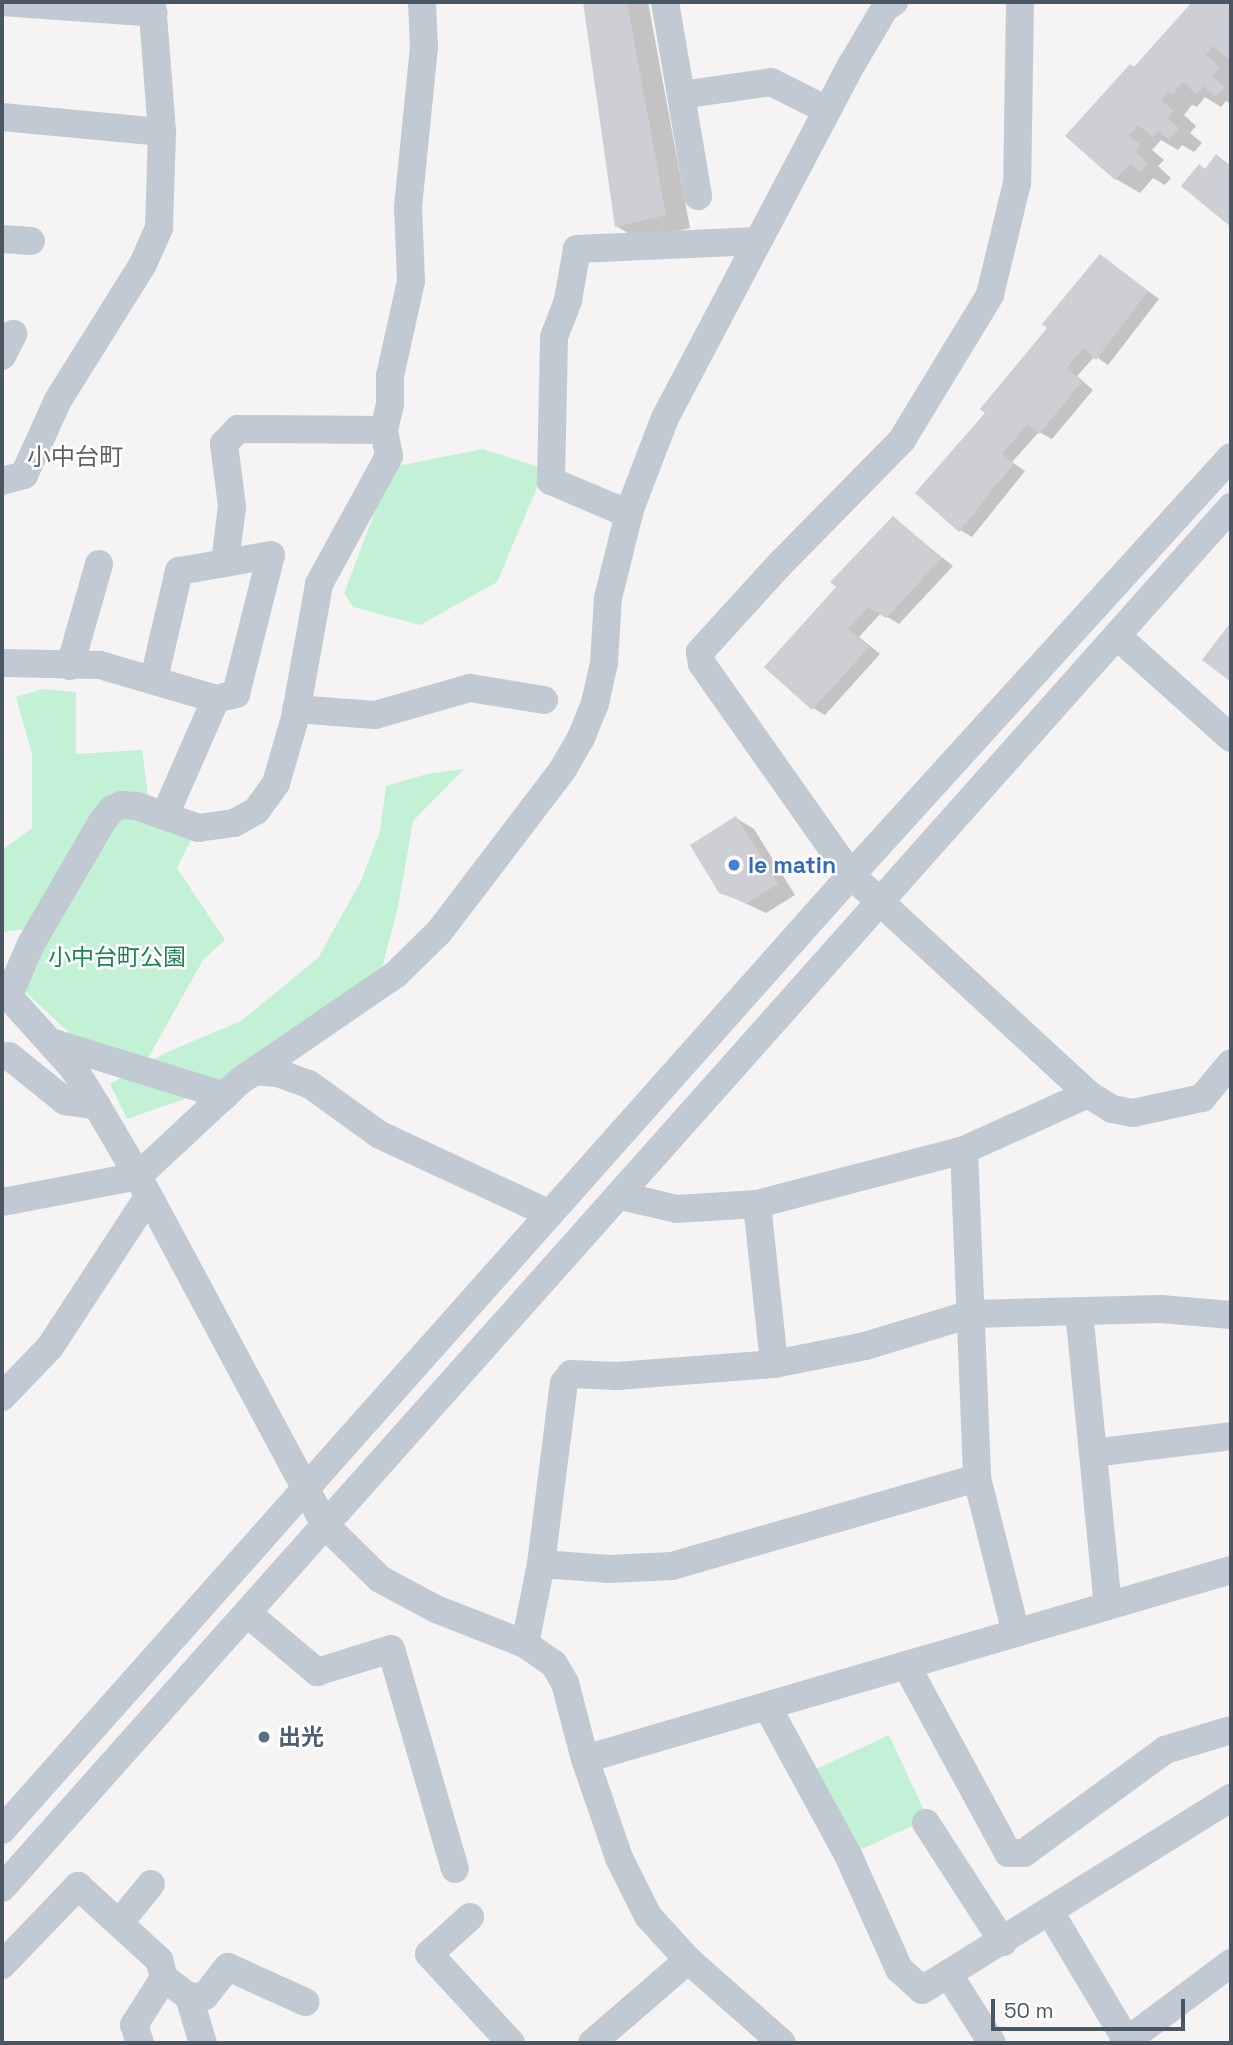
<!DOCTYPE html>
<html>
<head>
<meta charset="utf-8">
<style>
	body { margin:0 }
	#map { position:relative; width:1233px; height:2045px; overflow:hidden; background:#f5f3f3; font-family:"Space Grotesk","Noto Sans JP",sans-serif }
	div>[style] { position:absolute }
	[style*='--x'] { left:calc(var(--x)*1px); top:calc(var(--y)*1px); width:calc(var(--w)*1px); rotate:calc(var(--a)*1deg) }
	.green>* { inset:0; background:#c3f1d5; transform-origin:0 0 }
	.shadow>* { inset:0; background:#0003 }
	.building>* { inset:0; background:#cdcfd5 }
	.minor>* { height:28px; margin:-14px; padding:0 14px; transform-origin:14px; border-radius:14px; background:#c1cad2 }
	.dots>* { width:19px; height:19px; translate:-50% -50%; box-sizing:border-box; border:4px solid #fff; border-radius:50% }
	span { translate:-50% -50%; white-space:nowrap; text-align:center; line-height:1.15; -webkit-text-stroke:5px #fff; paint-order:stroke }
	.shop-label { font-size:23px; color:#366cbe; font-weight:700 }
	.left { translate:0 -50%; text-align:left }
	.park-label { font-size:23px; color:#17864f }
	.service-label { font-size:23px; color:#4e5e75; font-weight:700 }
	.neighbourhood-label { font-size:24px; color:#5f6368 }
	.frame { position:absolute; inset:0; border:4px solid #4a5661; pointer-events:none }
	.scale { position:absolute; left:991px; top:1999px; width:194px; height:32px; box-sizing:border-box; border:4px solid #4a5661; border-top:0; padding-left:9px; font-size:21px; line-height:24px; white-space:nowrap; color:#4a5661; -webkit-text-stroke:5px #fff; paint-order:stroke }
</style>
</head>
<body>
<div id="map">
	<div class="green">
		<div style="clip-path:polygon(483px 449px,545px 469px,497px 582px,420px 625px,353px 607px,344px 593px,392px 467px)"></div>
		<div style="clip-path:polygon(42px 689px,76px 692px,76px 754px,142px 750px,151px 817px,192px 838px,177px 868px,225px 940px,203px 960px,147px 1060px,77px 1040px,20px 987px,34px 928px,2px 932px,2px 850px,32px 828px,32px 754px,16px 697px)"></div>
		<div style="clip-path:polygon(464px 769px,413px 821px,398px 907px,382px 968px,219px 1087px,127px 1119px,110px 1084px,165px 1053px,241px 1021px,318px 958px,361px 881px,380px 831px,386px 786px,427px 774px)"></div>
		<div style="left:889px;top:1735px;width:92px;height:85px;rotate:65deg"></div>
	</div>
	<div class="shadow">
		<div style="clip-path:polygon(584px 2px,648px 2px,690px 228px,640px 240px,616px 226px)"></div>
		<div style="clip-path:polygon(1194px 2px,1231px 2px,1229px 69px,1231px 104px,1226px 101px,1221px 107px,1205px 97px,1197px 107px,1192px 105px,1184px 115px,1196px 126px,1190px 133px,1202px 143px,1194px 152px,1182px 145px,1178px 150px,1161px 140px,1152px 150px,1164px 160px,1158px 166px,1171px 178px,1165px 185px,1153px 178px,1140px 193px,1116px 179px,1068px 136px,1135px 69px)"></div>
		<div style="clip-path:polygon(1101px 256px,1159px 299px,1108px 365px,1095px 356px,1077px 376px,1093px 390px,1052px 439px,1039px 432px,1012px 462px,1025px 471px,972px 537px,960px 530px,987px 413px)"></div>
		<div style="clip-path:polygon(894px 519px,953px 566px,899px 624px,881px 613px,859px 637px,880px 654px,825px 715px,813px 708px,839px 587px)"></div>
		<div style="clip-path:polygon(736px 818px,754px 829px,795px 895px,766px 913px,721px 892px)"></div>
	</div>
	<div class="building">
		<div style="clip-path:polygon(583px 2px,627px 2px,666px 215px,615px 227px)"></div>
		<div style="clip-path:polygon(1192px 2px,1231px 2px,1231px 55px,1228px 59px,1213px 46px,1206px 55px,1220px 67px,1212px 76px,1225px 87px,1215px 97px,1203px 86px,1196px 94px,1183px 82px,1172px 95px,1168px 92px,1161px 100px,1174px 111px,1167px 118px,1179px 128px,1169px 140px,1159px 131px,1153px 137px,1138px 125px,1129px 135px,1141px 145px,1135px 152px,1148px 163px,1140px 172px,1130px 164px,1115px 180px,1065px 136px,1130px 64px,1134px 67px)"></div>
		<div style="clip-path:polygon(1216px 154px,1231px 166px,1231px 227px,1181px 186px,1199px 164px,1205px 169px)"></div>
		<div style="clip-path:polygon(1100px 254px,1148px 291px,1096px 360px,1084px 348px,1067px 368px,1082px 382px,1039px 434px,1028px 424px,1002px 454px,1014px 463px,959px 532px,915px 493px,985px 413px,980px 409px,1047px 328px,1042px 324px)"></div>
		<div style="clip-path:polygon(893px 516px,942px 558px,886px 618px,868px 607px,848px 629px,869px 647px,812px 710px,764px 667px,836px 587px,830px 582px)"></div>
		<div style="clip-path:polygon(1231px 622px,1231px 682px,1202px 660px)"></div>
		<div style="clip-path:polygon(736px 816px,778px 884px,747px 903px,719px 893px,690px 845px)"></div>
	</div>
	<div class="minor">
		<div style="--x:2;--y:2;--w:152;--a:4.1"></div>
		<div style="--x:665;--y:2;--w:197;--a:80.3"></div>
		<div style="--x:1020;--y:2;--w:181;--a:90.9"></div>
		<div style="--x:1017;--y:183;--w:115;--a:103.6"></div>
		<div style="--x:990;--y:295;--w:170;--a:121.3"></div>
		<div style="--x:902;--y:440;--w:174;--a:134.5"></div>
		<div style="--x:780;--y:564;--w:119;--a:132.3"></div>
		<div style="--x:700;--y:652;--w:12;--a:81"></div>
		<div style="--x:702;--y:664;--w:258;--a:54.8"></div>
		<div style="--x:851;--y:875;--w:323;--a:42.7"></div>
		<div style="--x:1088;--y:1094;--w:28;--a:32"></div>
		<div style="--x:1112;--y:1109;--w:21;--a:11"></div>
		<div style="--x:1133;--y:1113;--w:71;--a:-12.3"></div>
		<div style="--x:1202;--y:1098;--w:45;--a:-50.4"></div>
		<div style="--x:681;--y:95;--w:91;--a:-8.2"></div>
		<div style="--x:771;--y:82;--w:63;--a:26.6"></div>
		<div style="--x:2;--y:117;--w:161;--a:5.4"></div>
		<div style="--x:2;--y:239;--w:29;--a:4"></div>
		<div style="--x:2;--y:356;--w:25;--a:-63"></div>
		<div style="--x:2;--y:481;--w:23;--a:-15"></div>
		<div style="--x:24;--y:475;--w:82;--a:-65.6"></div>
		<div style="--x:58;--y:400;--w:160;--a:-58"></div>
		<div style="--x:143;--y:264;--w:39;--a:-66"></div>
		<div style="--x:159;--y:228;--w:96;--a:-88.2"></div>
		<div style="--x:162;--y:132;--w:130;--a:-94.4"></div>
		<div style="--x:629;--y:514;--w:85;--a:-157.1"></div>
		<div style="--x:551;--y:481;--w:144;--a:-88.8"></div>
		<div style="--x:554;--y:337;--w:40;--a:-69"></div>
		<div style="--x:568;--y:300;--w:52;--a:-80"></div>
		<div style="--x:577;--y:249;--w:181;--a:-2.5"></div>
		<div style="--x:1117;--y:636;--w:153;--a:41.8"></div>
		<div style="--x:2;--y:663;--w:98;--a:1.2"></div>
		<div style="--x:100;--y:665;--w:121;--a:16.3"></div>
		<div style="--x:216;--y:699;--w:21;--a:-14"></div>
		<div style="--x:236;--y:694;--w:143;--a:-75.9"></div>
		<div style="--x:271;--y:555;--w:47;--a:170.1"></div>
		<div style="--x:225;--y:563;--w:57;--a:-83"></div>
		<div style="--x:232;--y:506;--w:63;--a:-97.4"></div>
		<div style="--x:224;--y:444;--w:21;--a:-47"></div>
		<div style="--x:238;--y:429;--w:146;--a:0.4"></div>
		<div style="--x:70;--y:666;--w:106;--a:-74.1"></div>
		<div style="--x:154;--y:679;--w:111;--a:-77"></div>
		<div style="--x:179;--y:571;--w:47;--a:-9.9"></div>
		<div style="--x:296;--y:709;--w:79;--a:4.3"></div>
		<div style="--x:375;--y:715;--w:99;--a:-15.9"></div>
		<div style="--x:470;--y:688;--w:75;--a:9.2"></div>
		<div style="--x:165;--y:815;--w:127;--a:-66.3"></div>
		<div style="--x:2;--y:989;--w:108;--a:48"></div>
		<div style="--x:74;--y:1069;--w:44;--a:58.1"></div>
		<div style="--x:97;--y:1106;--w:81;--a:59.6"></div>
		<div style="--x:138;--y:1176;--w:396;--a:61.8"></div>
		<div style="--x:325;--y:1525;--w:77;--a:44.5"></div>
		<div style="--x:380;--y:1579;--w:64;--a:28.2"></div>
		<div style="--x:436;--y:1609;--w:96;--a:21.5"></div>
		<div style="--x:525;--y:1644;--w:35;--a:35"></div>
		<div style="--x:554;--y:1664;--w:22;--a:60"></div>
		<div style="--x:565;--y:1683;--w:79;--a:75.3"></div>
		<div style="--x:585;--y:1759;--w:105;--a:71"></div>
		<div style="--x:619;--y:1858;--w:65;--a:63.4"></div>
		<div style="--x:648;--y:1916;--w:59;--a:47.7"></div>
		<div style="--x:688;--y:1960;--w:125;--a:41.4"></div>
		<div style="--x:9;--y:995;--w:56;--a:-66.7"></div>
		<div style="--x:31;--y:944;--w:141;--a:-59.8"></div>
		<div style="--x:102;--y:822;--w:16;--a:-52"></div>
		<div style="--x:112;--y:809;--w:11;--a:-22"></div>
		<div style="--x:122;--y:805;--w:15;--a:4"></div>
		<div style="--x:137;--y:806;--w:65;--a:19.8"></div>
		<div style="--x:198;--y:828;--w:36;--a:-8"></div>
		<div style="--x:234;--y:823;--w:25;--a:-29"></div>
		<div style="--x:256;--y:811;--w:34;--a:-54"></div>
		<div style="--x:276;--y:783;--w:68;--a:-73.7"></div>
		<div style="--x:295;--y:718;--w:136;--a:-79.8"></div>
		<div style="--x:319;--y:584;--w:146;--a:-61.3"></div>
		<div style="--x:389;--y:456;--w:26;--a:-101"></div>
		<div style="--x:384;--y:430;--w:27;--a:-77"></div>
		<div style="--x:390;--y:404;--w:28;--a:-90"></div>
		<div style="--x:390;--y:376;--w:97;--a:-77.5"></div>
		<div style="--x:411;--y:281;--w:74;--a:-92.3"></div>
		<div style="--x:408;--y:207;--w:160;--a:-84.3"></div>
		<div style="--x:424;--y:48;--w:46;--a:-92.5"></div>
		<div style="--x:51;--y:1042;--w:182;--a:17.2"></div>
		<div style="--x:9;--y:1056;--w:72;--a:38.8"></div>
		<div style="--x:65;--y:1101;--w:32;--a:9"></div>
		<div style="--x:254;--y:1071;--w:24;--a:5"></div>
		<div style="--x:278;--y:1073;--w:33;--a:20"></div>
		<div style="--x:309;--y:1084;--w:87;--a:35.7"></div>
		<div style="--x:380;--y:1135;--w:187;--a:24.9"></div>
		<div style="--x:964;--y:1150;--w:328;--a:87.7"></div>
		<div style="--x:977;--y:1478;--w:160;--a:75.9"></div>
		<div style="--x:621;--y:1196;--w:57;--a:13.1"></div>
		<div style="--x:677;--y:1209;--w:80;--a:-3.6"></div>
		<div style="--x:757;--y:1204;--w:214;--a:-14.6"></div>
		<div style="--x:964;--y:1150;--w:136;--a:-24.3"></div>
		<div style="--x:2;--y:1202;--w:138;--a:-10.8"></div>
		<div style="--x:138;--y:1176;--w:139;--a:-43"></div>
		<div style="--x:240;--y:1081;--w:189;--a:-34.4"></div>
		<div style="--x:396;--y:974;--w:60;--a:-44.3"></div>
		<div style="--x:439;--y:932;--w:205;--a:-52.7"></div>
		<div style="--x:563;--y:769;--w:36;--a:-60"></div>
		<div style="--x:581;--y:738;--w:38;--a:-68"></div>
		<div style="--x:595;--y:703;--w:41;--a:-77.3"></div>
		<div style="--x:604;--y:663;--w:65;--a:-86.5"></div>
		<div style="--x:608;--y:598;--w:92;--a:-76.1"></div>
		<div style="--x:630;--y:509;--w:97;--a:-69"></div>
		<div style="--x:665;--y:418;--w:400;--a:-62.2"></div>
		<div style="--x:852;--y:64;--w:65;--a:-59.5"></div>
		<div style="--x:885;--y:8;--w:11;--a:-34"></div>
		<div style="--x:757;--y:1204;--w:161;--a:83.9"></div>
		<div style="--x:1079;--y:1311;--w:296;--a:84.4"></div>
		<div style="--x:2;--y:1397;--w:69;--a:-46.2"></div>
		<div style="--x:50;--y:1347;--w:179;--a:-56.8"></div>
		<div style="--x:1093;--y:1453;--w:139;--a:-7"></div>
		<div style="--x:541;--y:1564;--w:69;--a:4.1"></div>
		<div style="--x:610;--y:1569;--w:62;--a:-2.8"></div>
		<div style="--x:672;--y:1566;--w:317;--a:-16.1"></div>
		<div style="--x:247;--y:1613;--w:92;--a:40.1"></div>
		<div style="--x:317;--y:1672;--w:77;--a:-17.3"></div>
		<div style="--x:391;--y:1649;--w:229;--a:73.8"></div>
		<div style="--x:525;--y:1644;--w:82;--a:-78.7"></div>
		<div style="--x:541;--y:1564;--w:182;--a:-82.8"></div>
		<div style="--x:564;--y:1383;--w:11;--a:-52"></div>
		<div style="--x:571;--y:1374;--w:46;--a:2.5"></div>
		<div style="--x:617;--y:1376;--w:157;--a:-4.4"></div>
		<div style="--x:774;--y:1364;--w:93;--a:-11.2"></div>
		<div style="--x:865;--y:1346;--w:111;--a:-16.8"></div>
		<div style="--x:971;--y:1314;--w:190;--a:-1.5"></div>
		<div style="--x:1161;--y:1309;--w:70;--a:4.9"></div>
		<div style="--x:906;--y:1665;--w:214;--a:61.5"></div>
		<div style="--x:1008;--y:1853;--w:16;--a:0"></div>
		<div style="--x:1024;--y:1853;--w:175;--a:-36.1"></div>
		<div style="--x:1165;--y:1750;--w:69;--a:-16.9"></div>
		<div style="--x:767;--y:1706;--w:172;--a:61.5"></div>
		<div style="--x:849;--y:1857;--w:123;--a:65.9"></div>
		<div style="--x:899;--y:1969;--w:31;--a:42"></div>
		<div style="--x:922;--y:1990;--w:364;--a:-31.9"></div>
		<div style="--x:585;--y:1759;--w:673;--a:-16.31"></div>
		<div style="--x:926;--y:1823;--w:142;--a:57.1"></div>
		<div style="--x:2;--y:1830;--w:1278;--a:-48.36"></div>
		<div style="--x:851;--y:875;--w:565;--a:-47.73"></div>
		<div style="--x:2;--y:1888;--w:1849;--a:-48.33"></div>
		<div style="--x:1050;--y:1912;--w:150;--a:59.2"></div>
		<div style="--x:470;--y:1917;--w:55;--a:137.9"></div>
		<div style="--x:429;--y:1954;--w:121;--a:47.3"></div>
		<div style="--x:120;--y:1922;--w:49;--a:-50.8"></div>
		<div style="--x:2;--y:1965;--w:110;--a:-46.1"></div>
		<div style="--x:78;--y:1886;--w:110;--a:42.4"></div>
		<div style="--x:159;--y:1960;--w:19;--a:74"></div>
		<div style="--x:164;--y:1978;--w:31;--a:37"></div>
		<div style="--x:189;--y:1997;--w:48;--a:73.1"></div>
		<div style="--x:949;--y:1975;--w:80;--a:57.7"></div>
		<div style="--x:189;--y:1997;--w:16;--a:-4"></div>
		<div style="--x:205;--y:1996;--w:37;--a:-52"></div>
		<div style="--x:228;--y:1967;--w:85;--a:24.4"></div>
		<div style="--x:140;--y:2043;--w:19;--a:-108"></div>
		<div style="--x:134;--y:2025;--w:56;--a:-57.4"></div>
		<div style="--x:592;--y:2043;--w:127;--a:-40.8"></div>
		<div style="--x:1124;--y:2043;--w:134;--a:-36.8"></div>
	</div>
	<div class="dots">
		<div style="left:734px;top:865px;background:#3f7fe0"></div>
		<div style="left:264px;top:1737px;background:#5c6f8a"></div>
	</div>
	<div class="shop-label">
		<span class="left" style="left:748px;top:865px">le matin</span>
	</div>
	<div class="park-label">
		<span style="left:117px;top:957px">小中台町公園</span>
	</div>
	<div class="service-label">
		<span class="left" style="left:278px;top:1737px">出光</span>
	</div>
	<div class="neighbourhood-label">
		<span style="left:75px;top:457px">小中台町</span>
	</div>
	<div class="frame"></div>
	<div class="scale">50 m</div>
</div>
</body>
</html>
